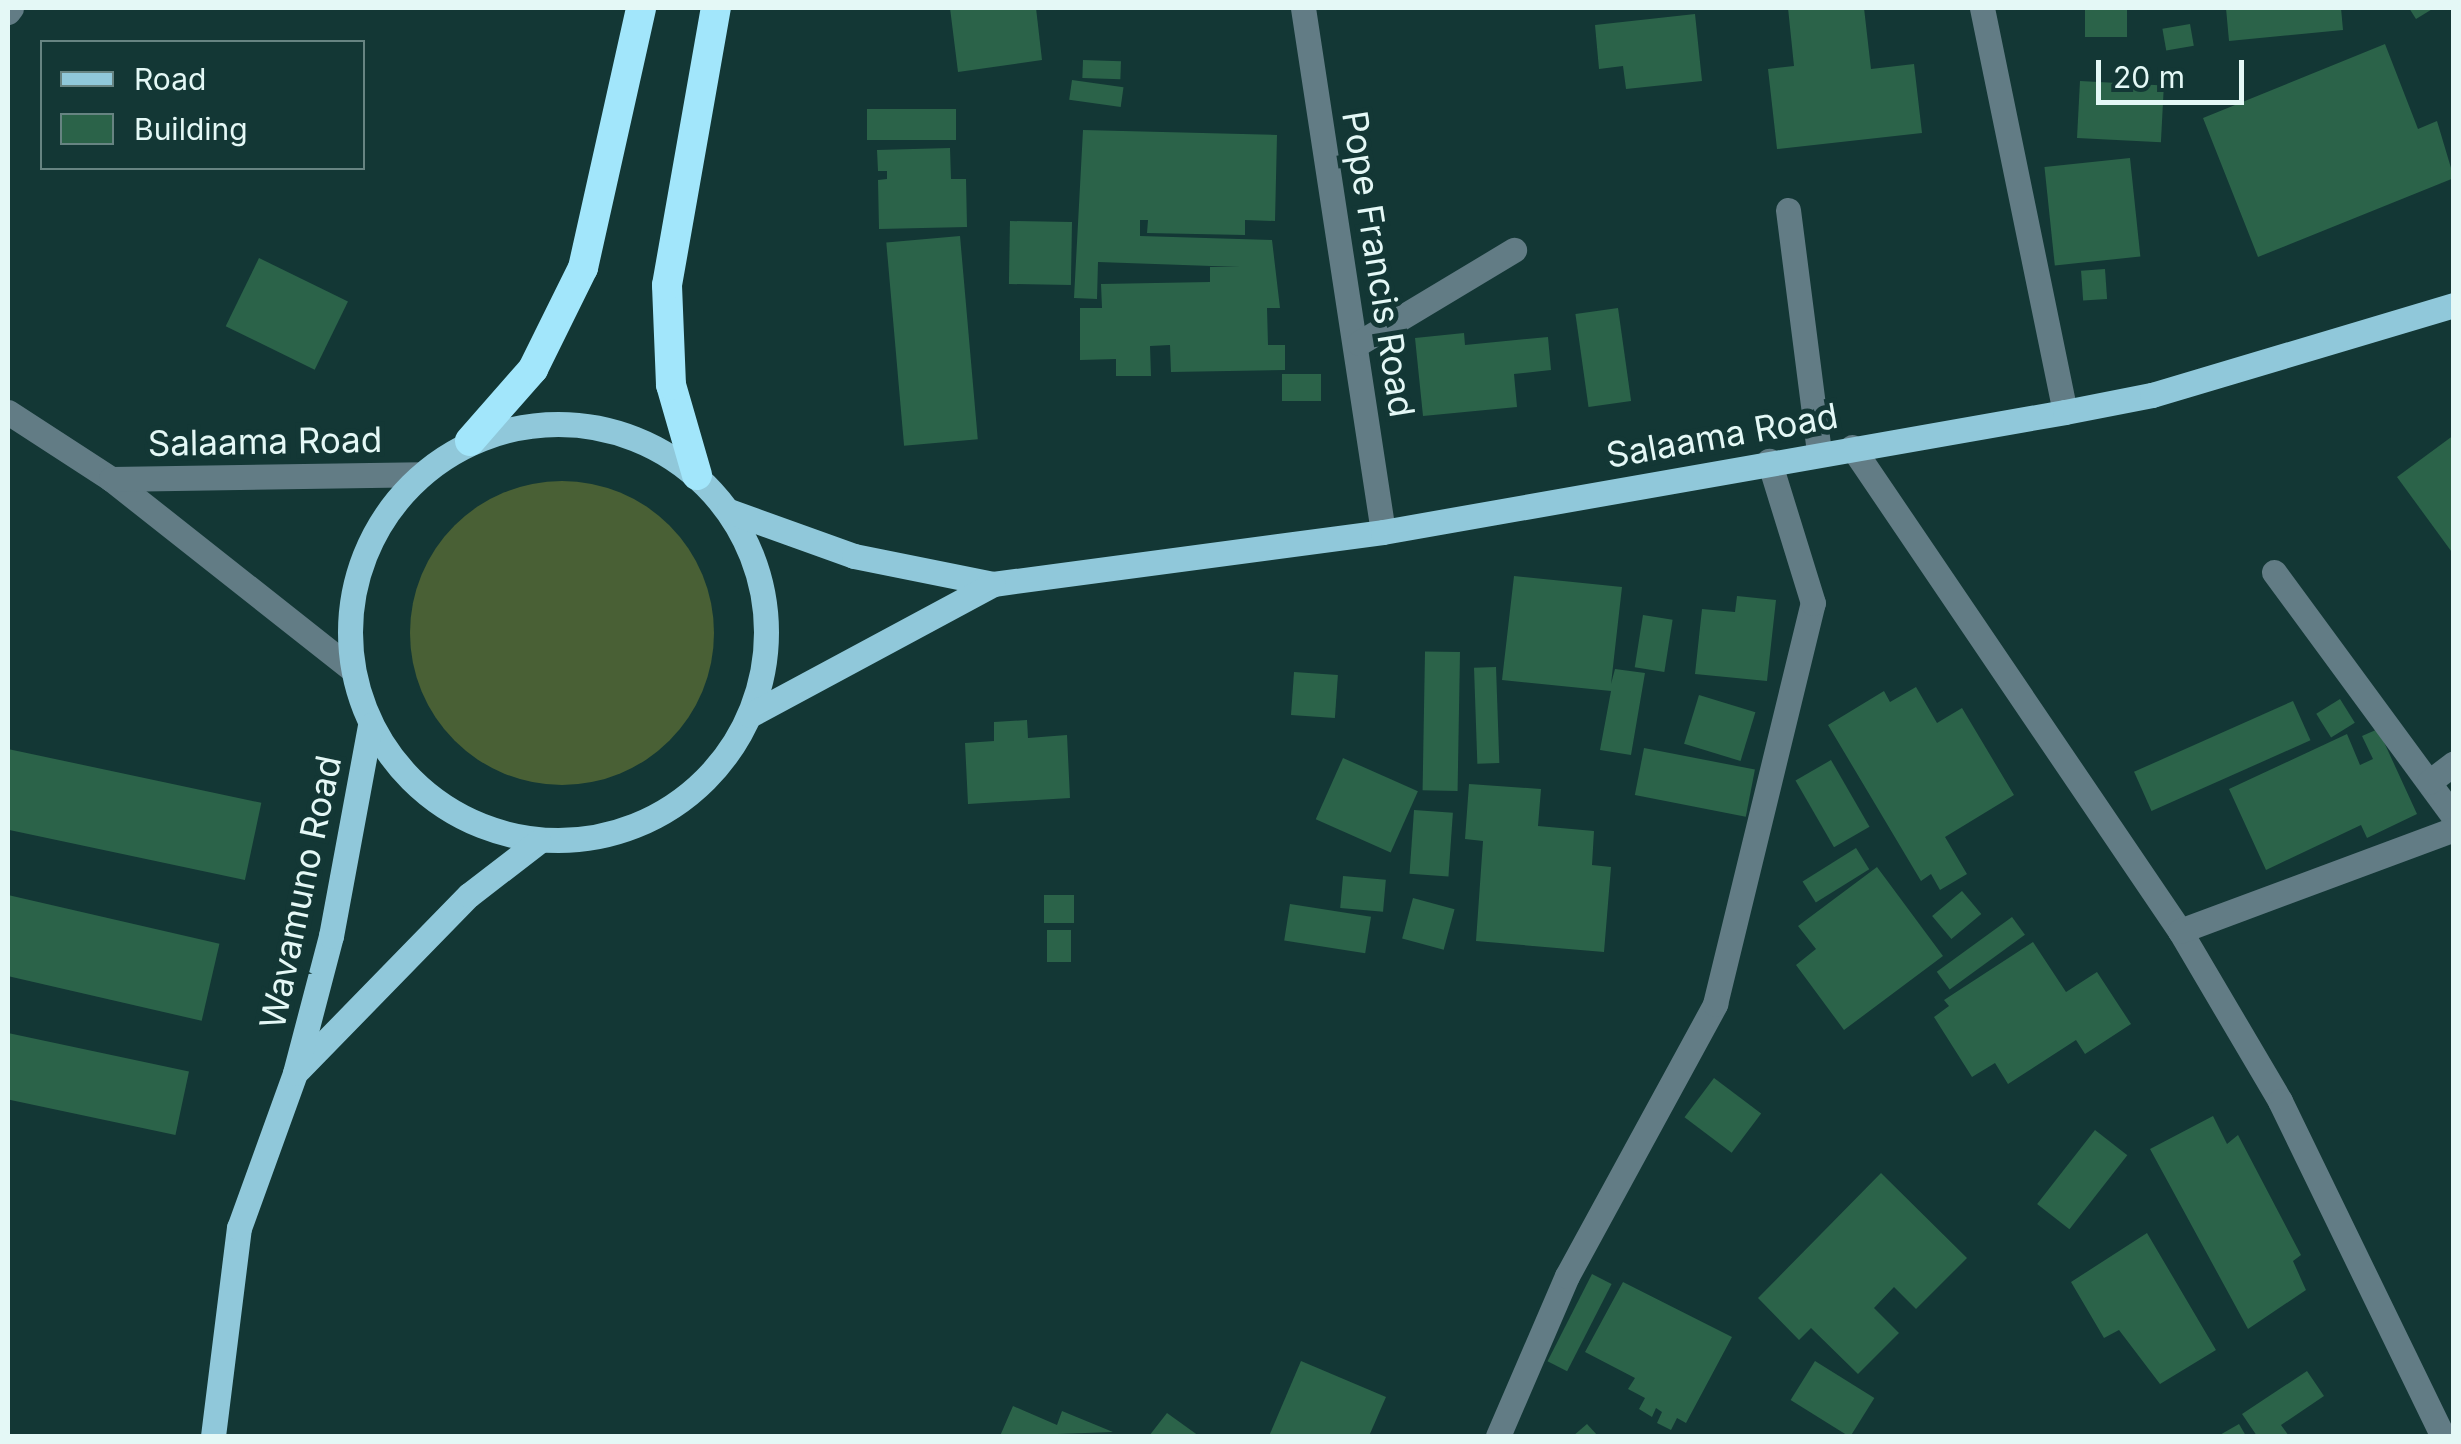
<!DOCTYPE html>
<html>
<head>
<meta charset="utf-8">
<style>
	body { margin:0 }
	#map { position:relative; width:2461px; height:1444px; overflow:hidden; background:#133735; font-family:Inter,sans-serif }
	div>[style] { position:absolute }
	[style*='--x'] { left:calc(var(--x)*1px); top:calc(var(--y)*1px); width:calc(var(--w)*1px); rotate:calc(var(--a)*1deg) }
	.green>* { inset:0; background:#496035 }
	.round { border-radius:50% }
	.building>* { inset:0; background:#2b6349; transform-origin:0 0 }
	.minor>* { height:25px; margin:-12.5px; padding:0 12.5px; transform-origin:12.5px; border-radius:12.5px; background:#627c85 }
	.major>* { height:25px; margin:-12.5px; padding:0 12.5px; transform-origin:12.5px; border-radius:12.5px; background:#90c8da }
	.major>.ring { margin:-12.5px; padding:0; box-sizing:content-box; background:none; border:25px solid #90c8da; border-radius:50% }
	.highway>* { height:30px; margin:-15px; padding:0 15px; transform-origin:15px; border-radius:15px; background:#a2e6fb }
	span { translate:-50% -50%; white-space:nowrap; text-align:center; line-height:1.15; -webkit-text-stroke:10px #133735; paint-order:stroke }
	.street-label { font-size:35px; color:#e4f8f6 }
	.frame { position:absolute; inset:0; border:10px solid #e4f8f6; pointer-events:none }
	.legend { position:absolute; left:40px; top:40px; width:325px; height:130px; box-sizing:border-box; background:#133735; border:2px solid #678482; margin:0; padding:12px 18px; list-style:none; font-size:30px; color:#e4f8f6 }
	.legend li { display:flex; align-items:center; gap:20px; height:50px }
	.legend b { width:50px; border:2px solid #678482 }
	.scale { position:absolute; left:2096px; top:60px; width:148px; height:45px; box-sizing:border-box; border:5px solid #e4f8f6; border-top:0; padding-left:12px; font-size:30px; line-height:35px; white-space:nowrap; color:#e4f8f6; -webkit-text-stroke:8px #133735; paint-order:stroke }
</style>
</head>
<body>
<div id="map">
	<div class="green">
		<div class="round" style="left:410px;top:481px;width:304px;height:304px"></div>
	</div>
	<div class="building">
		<div style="clip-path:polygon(950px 8px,1036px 8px,1042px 60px,958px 72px)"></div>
		<div style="clip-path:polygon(1788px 8px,1864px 8px,1871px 69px,1914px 64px,1922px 133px,1777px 149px,1768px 69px,1794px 66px)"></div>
		<div style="left:2085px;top:8px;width:42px;height:29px"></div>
		<div style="clip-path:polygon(2226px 8px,2341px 8px,2343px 30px,2229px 41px)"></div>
		<div style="clip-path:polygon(2409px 8px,2434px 8px,2416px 19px)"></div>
		<div style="clip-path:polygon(1695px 14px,1702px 81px,1626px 89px,1623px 66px,1599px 69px,1595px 25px)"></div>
		<div style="left:2190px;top:24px;width:22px;height:28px;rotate:80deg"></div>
		<div style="clip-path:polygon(2385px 44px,2418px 129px,2437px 121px,2454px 178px,2258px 257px,2203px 118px)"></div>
		<div style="left:1083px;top:60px;width:38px;height:18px;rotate:2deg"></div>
		<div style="left:1072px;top:80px;width:52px;height:20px;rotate:8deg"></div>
		<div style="left:2080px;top:81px;width:84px;height:57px;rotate:3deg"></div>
		<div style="left:867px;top:109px;width:89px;height:31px"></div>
		<div style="clip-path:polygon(1083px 130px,1277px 135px,1275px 221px,1245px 220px,1245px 235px,1147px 233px,1148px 220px,1140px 220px,1140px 236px,1272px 240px,1280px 308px,1267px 308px,1268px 345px,1285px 345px,1285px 370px,1171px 372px,1170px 345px,1150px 346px,1151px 376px,1116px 376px,1116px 359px,1080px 360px,1080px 308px,1102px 308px,1101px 284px,1210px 282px,1210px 267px,1240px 267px,1098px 262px,1097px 299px,1074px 298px)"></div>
		<div style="clip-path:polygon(950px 148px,951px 179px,966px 179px,967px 227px,879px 229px,878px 180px,887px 179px,887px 171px,878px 171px,877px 150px)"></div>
		<div style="left:2130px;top:158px;width:99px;height:86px;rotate:84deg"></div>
		<div style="left:1010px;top:221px;width:62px;height:63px;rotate:1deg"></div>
		<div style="left:960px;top:236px;width:204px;height:74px;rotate:85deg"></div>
		<div style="left:259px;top:258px;width:99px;height:76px;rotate:26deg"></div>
		<div style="left:2105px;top:269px;width:30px;height:24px;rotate:86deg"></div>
		<div style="left:1618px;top:308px;width:94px;height:43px;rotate:82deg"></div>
		<div style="clip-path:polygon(1464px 333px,1465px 345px,1548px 337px,1551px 370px,1514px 374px,1517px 407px,1423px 416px,1415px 338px)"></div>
		<div style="left:1282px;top:374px;width:39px;height:27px"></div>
		<div style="clip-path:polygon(2454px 435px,2454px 555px,2397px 477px)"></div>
		<div style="clip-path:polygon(1514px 576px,1622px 587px,1611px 684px,1615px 669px,1645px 673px,1631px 755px,1600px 750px,1611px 691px,1502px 680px)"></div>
		<div style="clip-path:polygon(1737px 596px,1776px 600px,1767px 681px,1695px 674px,1702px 609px,1735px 612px)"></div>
		<div style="left:1643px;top:615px;width:30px;height:53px;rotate:9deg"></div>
		<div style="left:1460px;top:652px;width:139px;height:35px;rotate:91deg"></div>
		<div style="left:1496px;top:667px;width:96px;height:22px;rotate:88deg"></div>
		<div style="left:1294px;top:672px;width:44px;height:43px;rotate:4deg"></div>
		<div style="clip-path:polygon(1916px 687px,1937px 723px,1962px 708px,2014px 795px,1945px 837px,1967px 874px,1940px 890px,1931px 874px,1921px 881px,1828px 725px,1884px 691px,1890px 702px)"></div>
		<div style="left:1699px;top:695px;width:59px;height:51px;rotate:17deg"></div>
		<div style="left:2340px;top:699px;width:28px;height:28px;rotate:58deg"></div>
		<div style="left:2293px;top:701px;width:43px;height:174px;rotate:66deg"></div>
		<div style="clip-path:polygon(1027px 720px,1028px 738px,1067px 735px,1070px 798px,968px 804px,965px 743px,994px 741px,994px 722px)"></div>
		<div style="clip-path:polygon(2378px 729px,2417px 814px,2367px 838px,2361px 825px,2266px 870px,2229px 789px,2347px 734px,2360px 765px,2373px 759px,2362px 736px)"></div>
		<div style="left:1644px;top:748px;width:113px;height:48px;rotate:11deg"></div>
		<div style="left:8px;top:749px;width:259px;height:79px;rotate:12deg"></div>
		<div style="left:1343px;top:758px;width:82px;height:67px;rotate:24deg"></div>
		<div style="left:1831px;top:760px;width:77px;height:41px;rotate:60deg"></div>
		<div style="clip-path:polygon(1469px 784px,1541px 789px,1538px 826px,1594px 831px,1592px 865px,1611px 867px,1604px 952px,1476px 941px,1483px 841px,1465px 839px)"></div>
		<div style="left:1414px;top:810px;width:39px;height:64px;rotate:4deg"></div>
		<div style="left:1856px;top:848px;width:25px;height:63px;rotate:58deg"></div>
		<div style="clip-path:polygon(1877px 867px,1943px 956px,1844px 1030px,1796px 965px,1816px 949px,1798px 926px)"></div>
		<div style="left:1343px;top:876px;width:43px;height:32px;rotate:5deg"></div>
		<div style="left:1962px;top:891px;width:30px;height:39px;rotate:50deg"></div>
		<div style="left:8px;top:895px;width:217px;height:79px;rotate:13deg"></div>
		<div style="left:1044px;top:895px;width:30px;height:28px"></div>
		<div style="left:1413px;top:898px;width:43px;height:42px;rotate:15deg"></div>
		<div style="left:1290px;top:904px;width:82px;height:37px;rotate:9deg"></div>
		<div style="left:2012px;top:917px;width:22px;height:93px;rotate:54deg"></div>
		<div style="left:1071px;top:930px;width:32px;height:24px;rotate:90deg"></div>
		<div style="clip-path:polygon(2033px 942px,2066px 992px,2097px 972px,2131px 1024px,2085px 1054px,2076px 1040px,2008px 1084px,1995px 1063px,1972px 1077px,1934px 1017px,1949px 1006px,1944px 1000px)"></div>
		<div style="left:8px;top:1033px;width:185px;height:65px;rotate:12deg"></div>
		<div style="left:1714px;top:1078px;width:59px;height:49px;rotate:37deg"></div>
		<div style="clip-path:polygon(2213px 1116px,2227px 1144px,2238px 1135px,2301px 1255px,2293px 1261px,2306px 1290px,2248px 1329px,2150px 1149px)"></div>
		<div style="left:2095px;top:1130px;width:41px;height:94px;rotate:38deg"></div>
		<div style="clip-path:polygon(1881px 1173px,1967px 1258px,1916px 1309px,1894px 1287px,1874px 1308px,1899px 1333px,1858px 1374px,1811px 1328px,1799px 1340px,1758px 1298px)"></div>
		<div style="clip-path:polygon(2147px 1233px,2216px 1350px,2160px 1384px,2119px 1330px,2104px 1338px,2071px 1282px)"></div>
		<div style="left:1592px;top:1274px;width:22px;height:98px;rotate:27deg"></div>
		<div style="clip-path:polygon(1623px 1282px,1732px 1337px,1686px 1423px,1677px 1418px,1671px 1430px,1657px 1423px,1662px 1412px,1656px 1408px,1652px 1417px,1639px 1409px,1645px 1398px,1628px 1389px,1635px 1378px,1585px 1352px)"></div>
		<div style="clip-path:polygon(1301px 1361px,1386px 1397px,1369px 1436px,1269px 1436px)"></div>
		<div style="left:1815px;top:1361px;width:70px;height:46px;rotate:32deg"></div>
		<div style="clip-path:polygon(2307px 1371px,2324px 1396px,2281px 1425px,2289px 1436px,2257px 1436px,2242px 1414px)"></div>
		<div style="clip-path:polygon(1013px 1406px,1057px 1425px,1062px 1411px,1113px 1432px,1000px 1436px)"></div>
		<div style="clip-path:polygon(1167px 1413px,1199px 1436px,1149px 1436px)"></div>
		<div style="clip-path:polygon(1587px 1424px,1598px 1436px,1573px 1436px)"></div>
		<div style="clip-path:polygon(2239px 1424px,2246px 1436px,2218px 1436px)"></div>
	</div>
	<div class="minor">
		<div style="--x:1303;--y:8;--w:530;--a:81.32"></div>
		<div style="--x:1982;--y:8;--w:412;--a:78.4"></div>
		<div style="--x:8;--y:12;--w:5;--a:-53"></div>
		<div style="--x:1788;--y:210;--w:245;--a:82.7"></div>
		<div style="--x:1359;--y:343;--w:181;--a:-31"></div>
		<div style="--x:8;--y:412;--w:123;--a:33"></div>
		<div style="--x:111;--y:479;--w:307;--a:38.3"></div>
		<div style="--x:1852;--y:447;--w:585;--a:55.88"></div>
		<div style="--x:2180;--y:931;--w:197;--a:59.5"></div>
		<div style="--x:2280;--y:1101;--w:373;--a:64.1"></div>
		<div style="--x:111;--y:479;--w:309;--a:-0.9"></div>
		<div style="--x:2274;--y:572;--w:304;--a:53.7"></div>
		<div style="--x:2429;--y:782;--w:31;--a:-37"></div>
		<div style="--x:2180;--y:931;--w:292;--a:-20.4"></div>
		<div style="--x:1498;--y:1436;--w:174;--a:-66.7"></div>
		<div style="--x:1567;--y:1276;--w:310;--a:-61.4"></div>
		<div style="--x:1715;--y:1004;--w:413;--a:-76.3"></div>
		<div style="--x:1813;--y:603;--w:149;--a:-107.2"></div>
	</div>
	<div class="major">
		<div class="ring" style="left:350px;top:424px;width:391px;height:391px"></div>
		<div style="--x:729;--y:511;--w:133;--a:19.8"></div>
		<div style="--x:854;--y:556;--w:142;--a:11.4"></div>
		<div style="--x:993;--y:584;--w:393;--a:-7.6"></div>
		<div style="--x:1383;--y:532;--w:692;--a:-9.98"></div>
		<div style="--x:2065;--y:412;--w:89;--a:-11.1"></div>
		<div style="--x:2152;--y:395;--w:315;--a:-16.6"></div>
		<div style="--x:750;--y:715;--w:276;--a:-28.3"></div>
		<div style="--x:299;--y:1069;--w:243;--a:-45.7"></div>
		<div style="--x:469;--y:895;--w:88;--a:-37.6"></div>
		<div style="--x:213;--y:1436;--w:210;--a:-82.9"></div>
		<div style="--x:239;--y:1228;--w:165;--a:-70.1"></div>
		<div style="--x:295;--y:1073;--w:142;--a:-75.3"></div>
		<div style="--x:331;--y:936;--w:214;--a:-79.5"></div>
	</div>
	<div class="highway">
		<div style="--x:470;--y:441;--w:96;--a:-48.8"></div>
		<div style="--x:533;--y:369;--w:113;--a:-63.7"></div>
		<div style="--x:583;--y:268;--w:266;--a:-77.4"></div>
		<div style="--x:697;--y:475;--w:94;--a:-106.1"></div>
		<div style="--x:671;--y:385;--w:100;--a:-92.3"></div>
		<div style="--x:667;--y:285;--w:281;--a:-80"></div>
	</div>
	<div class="street-label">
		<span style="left:1379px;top:264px;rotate:81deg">Pope Francis Road</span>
		<span style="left:1722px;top:435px;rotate:-10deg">Salaama Road</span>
		<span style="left:265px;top:441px;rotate:-1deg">Salaama Road</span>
		<span style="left:300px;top:892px;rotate:-78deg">Wavamuno Road</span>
	</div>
	<div class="frame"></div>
	<ul class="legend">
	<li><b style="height:12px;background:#90c8da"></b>Road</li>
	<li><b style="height:28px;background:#2b6349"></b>Building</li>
	</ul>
	<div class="scale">20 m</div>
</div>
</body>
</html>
